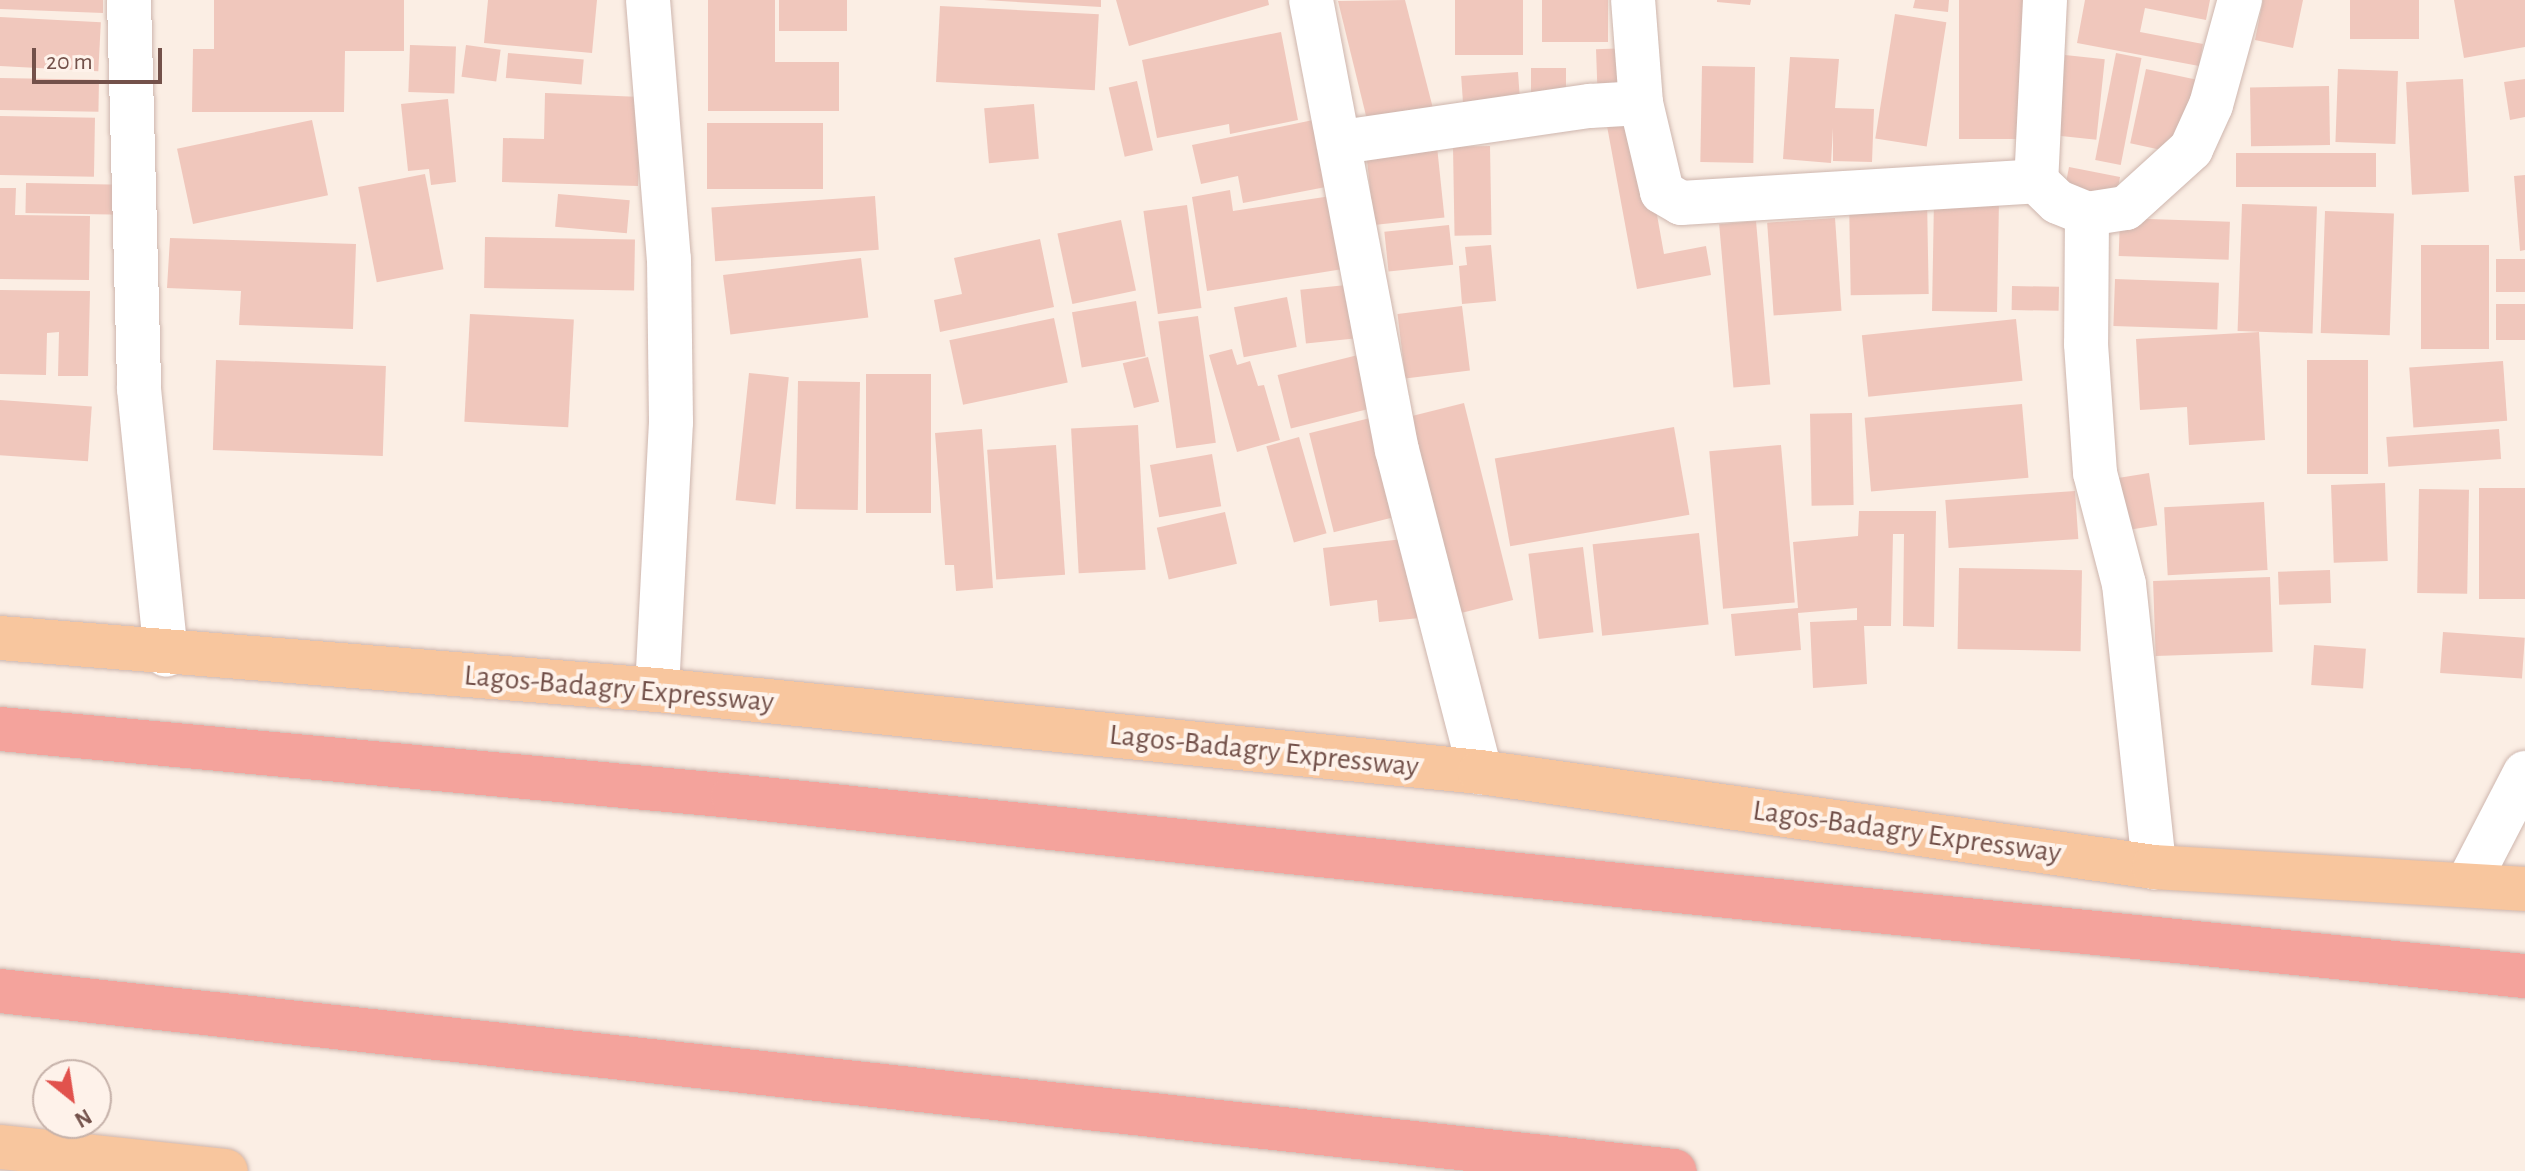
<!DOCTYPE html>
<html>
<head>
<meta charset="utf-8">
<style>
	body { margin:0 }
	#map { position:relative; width:2525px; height:1171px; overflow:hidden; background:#fbeee4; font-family:"Alegreya Sans",sans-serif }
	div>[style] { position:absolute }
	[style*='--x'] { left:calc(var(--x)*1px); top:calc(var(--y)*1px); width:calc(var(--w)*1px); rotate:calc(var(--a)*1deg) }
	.building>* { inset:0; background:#f0c7bc; transform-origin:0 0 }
	.roads { filter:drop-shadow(0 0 2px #ceb6ae) drop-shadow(0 0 2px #ceb6ae) }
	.minor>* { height:44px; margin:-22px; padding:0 22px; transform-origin:22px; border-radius:22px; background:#fff }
	.major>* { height:44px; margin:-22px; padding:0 22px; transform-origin:22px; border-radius:22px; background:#f8c69e }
	.highway>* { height:44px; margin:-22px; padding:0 22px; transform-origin:22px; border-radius:22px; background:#f4a39c }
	span { translate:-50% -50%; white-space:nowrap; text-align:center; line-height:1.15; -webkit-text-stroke:8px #fef2ea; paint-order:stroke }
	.street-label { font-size:30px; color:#73514a }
	.north { position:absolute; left:32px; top:1059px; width:80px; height:80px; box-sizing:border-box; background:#fef2ea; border:2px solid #c6b2aa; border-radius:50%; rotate:150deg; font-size:22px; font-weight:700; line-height:32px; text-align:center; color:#73514a }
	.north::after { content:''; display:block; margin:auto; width:28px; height:36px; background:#e1524d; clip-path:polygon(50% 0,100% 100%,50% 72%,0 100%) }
	.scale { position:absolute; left:32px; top:48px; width:130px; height:36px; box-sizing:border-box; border:4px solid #73514a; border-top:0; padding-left:10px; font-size:24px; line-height:28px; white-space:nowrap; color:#73514a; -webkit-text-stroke:6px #fef2ea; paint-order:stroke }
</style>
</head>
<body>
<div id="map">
	<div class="building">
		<div style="clip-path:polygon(0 0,103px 0,103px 13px,0 9px)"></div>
		<div style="clip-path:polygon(214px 0,404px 0,404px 51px,345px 51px,344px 112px,192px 112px,193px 49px,214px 49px)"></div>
		<div style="clip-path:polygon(488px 0,597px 0,592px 53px,484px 43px)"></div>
		<div style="clip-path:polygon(708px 0,775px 0,775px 62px,839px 62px,839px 111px,708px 111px)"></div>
		<div style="left:779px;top:0;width:68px;height:31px"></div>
		<div style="clip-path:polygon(984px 0,1101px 0,1101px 7px)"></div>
		<div style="clip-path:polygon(1116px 0,1268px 0,1269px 5px,1129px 46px)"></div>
		<div style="clip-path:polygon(1405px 0,1435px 116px,1369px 128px,1338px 1px)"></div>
		<div style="left:1455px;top:0;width:68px;height:55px"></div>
		<div style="left:1542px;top:0;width:66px;height:42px"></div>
		<div style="clip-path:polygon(1717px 0,1751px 0,1750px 5px,1717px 2px)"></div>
		<div style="clip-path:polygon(1915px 0,1949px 0,1948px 12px,1913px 8px)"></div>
		<div style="left:1959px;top:0;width:72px;height:139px"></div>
		<div style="clip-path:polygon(2085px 0,2210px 0,2206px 20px,2145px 8px,2140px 32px,2203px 44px,2199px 66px,2077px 43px)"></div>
		<div style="clip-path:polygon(2263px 0,2303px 0,2293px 48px,2255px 40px)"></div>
		<div style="left:2350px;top:0;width:69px;height:39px"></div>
		<div style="clip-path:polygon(2454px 0,2525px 0,2525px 47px,2464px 58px)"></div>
		<div style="left:940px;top:6px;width:159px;height:76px;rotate:3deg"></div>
		<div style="left:1895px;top:14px;width:52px;height:126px;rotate:9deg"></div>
		<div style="left:0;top:17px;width:101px;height:49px;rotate:3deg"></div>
		<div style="clip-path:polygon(1281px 32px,1298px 120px,1230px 134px,1229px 124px,1157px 138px,1142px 60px)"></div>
		<div style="left:410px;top:45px;width:46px;height:47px;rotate:2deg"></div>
		<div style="left:466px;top:45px;width:35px;height:32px;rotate:8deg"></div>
		<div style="left:1629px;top:48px;width:47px;height:33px;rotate:88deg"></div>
		<div style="left:508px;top:53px;width:76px;height:25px;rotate:5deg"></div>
		<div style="left:2116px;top:53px;width:26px;height:109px;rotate:11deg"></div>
		<div style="left:2065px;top:55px;width:40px;height:81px;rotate:6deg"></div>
		<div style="clip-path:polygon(1790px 57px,1839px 59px,1835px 108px,1874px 109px,1872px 162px,1833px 161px,1833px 128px,1831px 163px,1783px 159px)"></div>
		<div style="left:1702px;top:66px;width:53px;height:96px;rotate:1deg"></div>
		<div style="left:1566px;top:68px;width:34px;height:35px;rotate:90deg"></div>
		<div style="left:2146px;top:69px;width:52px;height:76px;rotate:12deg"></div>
		<div style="left:2338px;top:69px;width:60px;height:73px;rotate:2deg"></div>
		<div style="left:1518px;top:72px;width:28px;height:57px;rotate:86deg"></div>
		<div style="left:0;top:78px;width:99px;height:32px;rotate:1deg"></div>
		<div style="left:2463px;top:79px;width:113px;height:57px;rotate:87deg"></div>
		<div style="clip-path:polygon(2525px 79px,2525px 117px,2510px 120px,2504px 82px)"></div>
		<div style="left:1137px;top:81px;width:71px;height:29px;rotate:77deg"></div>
		<div style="left:2329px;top:86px;width:59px;height:79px;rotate:89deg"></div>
		<div style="clip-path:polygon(545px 93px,641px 97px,638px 186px,502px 182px,503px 138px,544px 139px)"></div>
		<div style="clip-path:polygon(448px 99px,456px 182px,431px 185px,429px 169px,408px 171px,401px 104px)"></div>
		<div style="left:1034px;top:104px;width:55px;height:50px;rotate:85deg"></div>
		<div style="left:0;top:116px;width:95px;height:59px;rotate:1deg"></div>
		<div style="clip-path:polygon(1318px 119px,1331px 186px,1243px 203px,1238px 176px,1201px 184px,1192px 145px)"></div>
		<div style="left:312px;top:120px;width:77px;height:138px;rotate:78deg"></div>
		<div style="clip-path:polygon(1640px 120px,1664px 254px,1706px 246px,1711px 275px,1637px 289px,1607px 126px)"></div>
		<div style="left:707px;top:123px;width:116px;height:66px"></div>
		<div style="left:1436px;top:137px;width:81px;height:71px;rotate:84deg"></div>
		<div style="left:1490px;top:146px;width:89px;height:37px;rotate:89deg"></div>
		<div style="left:2376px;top:153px;width:34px;height:140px;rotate:90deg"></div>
		<div style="left:2069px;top:167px;width:52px;height:27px;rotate:11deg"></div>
		<div style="left:425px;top:174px;width:97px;height:68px;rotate:79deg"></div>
		<div style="clip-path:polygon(2525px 175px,2525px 250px,2520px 251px,2514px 176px)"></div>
		<div style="left:26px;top:183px;width:98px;height:30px;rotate:1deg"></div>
		<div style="clip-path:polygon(0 188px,16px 188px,15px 215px,90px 216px,89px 280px,0 279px)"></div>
		<div style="clip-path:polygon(1230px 190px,1233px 211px,1331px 196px,1343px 269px,1207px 291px,1192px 197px)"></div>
		<div style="left:558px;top:194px;width:72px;height:33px;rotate:5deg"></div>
		<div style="left:875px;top:196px;width:54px;height:164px;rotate:86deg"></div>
		<div style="left:1927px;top:197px;width:97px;height:78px;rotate:89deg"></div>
		<div style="left:1934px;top:199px;width:65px;height:112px;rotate:1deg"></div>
		<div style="left:2242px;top:204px;width:75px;height:127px;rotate:2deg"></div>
		<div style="left:1187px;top:205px;width:104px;height:44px;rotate:82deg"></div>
		<div style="left:2325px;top:211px;width:69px;height:122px;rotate:2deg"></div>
		<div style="left:1835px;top:218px;width:93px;height:68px;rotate:86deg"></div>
		<div style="left:2120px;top:218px;width:110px;height:38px;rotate:2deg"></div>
		<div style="left:1121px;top:220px;width:72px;height:65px;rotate:78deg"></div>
		<div style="left:1756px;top:221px;width:164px;height:37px;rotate:85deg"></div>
		<div style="left:1449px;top:225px;width:40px;height:65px;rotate:84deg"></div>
		<div style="left:485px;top:237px;width:150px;height:51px;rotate:1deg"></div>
		<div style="clip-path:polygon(170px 238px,356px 244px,353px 329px,239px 325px,241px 291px,167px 288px)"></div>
		<div style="clip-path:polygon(1040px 239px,1054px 307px,940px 332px,934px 300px,962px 294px,954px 258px)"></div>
		<div style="clip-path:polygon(1491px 245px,1496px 301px,1462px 304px,1459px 266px,1467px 265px,1465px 247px)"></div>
		<div style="left:2489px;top:245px;width:104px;height:68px;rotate:90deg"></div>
		<div style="left:861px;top:258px;width:60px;height:139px;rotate:83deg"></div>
		<div style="left:2525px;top:259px;width:33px;height:29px;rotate:90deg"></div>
		<div style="left:2115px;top:279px;width:104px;height:47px;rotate:2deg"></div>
		<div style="left:1356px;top:284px;width:54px;height:56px;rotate:84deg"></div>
		<div style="left:2012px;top:286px;width:47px;height:24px;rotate:1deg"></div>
		<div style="clip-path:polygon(0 290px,90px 291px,88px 376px,58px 376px,59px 332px,47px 333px,46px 375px,0 374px)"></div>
		<div style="left:1287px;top:297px;width:51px;height:54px;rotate:79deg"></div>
		<div style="left:1136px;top:301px;width:56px;height:65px;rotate:80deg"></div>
		<div style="left:2525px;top:304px;width:36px;height:29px;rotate:90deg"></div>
		<div style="left:1462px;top:306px;width:65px;height:65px;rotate:83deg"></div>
		<div style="left:470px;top:314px;width:104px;height:108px;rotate:3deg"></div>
		<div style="left:1198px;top:316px;width:128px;height:40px;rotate:82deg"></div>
		<div style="left:1054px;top:318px;width:66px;height:107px;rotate:78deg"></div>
		<div style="left:2016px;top:319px;width:62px;height:155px;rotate:84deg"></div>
		<div style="clip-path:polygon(2259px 332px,2265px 440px,2189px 445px,2187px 407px,2140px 410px,2136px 339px)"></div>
		<div style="clip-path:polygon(1232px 349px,1237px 365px,1250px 361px,1258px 386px,1264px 385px,1280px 440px,1237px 452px,1209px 355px)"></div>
		<div style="left:1362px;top:354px;width:55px;height:87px;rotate:76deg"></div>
		<div style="left:1148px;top:357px;width:46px;height:26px;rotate:76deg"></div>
		<div style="left:216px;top:360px;width:170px;height:90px;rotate:2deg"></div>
		<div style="left:2307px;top:360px;width:61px;height:114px"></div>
		<div style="left:2503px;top:361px;width:60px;height:94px;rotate:86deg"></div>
		<div style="left:749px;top:373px;width:40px;height:128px;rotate:6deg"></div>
		<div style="left:866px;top:374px;width:65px;height:139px"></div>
		<div style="left:798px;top:381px;width:62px;height:128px;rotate:1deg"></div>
		<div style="left:0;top:400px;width:92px;height:55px;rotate:4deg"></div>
		<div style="left:1464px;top:403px;width:203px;height:69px;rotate:76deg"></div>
		<div style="left:2022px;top:404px;width:74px;height:158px;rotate:85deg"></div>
		<div style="left:1852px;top:413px;width:92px;height:42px;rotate:89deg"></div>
		<div style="left:1378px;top:416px;width:102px;height:71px;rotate:76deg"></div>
		<div style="left:1138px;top:425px;width:145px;height:67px;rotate:87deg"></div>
		<div style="left:1674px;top:427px;width:89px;height:182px;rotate:80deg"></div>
		<div style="clip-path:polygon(982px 429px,993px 588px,956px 591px,954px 565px,945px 565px,935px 433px)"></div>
		<div style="left:2499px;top:429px;width:30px;height:113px;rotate:86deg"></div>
		<div style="left:1299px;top:437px;width:100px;height:34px;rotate:74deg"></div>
		<div style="left:1056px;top:445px;width:130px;height:69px;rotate:86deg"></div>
		<div style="left:1781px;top:445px;width:158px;height:72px;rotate:85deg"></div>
		<div style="left:1212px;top:454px;width:53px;height:63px;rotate:80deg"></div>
		<div style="left:2149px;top:473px;width:53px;height:36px;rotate:81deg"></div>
		<div style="left:2385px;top:483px;width:78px;height:54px;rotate:88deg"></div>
		<div style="left:2525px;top:488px;width:111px;height:46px;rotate:90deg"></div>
		<div style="left:2419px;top:489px;width:50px;height:104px;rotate:1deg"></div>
		<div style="left:2075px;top:491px;width:48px;height:130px;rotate:86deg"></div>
		<div style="left:2264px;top:502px;width:68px;height:100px;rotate:87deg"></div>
		<div style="clip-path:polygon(1859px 511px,1936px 511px,1934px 627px,1903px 626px,1904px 534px,1893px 534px,1891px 626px,1864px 626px,1867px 684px,1813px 688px,1810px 622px,1857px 620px,1857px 608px,1798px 613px,1801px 650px,1735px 656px,1731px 614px,1798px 608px,1793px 542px,1858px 536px)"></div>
		<div style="left:1225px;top:512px;width:53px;height:70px;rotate:77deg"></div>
		<div style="left:1699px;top:533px;width:92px;height:107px;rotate:84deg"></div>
		<div style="clip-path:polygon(1412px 538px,1420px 618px,1379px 622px,1377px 600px,1330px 606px,1323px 548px)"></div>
		<div style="left:1583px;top:547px;width:86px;height:55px;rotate:83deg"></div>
		<div style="left:1959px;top:568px;width:123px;height:81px;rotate:1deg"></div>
		<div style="left:2330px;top:570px;width:33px;height:52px;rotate:88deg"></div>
		<div style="left:2270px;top:577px;width:75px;height:117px;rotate:88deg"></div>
		<div style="left:2443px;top:632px;width:82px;height:41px;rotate:4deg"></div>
		<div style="left:2314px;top:645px;width:52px;height:40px;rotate:4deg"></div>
	</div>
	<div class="roads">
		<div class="minor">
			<div style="--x:129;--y:0;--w:389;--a:88.5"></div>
			<div style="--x:139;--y:389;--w:267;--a:84.2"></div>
			<div style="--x:648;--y:0;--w:260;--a:85.4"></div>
			<div style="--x:669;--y:259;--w:163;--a:89.3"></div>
			<div style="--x:671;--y:422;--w:268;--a:93"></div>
			<div style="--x:1311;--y:0;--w:458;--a:79.2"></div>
			<div style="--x:1397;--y:450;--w:333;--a:75.5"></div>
			<div style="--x:2045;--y:0;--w:181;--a:92.8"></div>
			<div style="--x:2036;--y:181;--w:30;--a:44"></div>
			<div style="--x:2058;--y:202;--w:31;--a:22"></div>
			<div style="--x:2087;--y:214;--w:130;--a:90.4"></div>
			<div style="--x:2086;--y:344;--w:129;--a:86"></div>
			<div style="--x:2095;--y:473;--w:115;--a:75.4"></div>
			<div style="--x:2124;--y:584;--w:285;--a:83.9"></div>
			<div style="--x:1641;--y:103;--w:91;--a:76.7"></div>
			<div style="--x:1662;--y:192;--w:22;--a:30"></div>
			<div style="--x:1681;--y:203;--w:356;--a:-3.5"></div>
			<div style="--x:1342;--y:142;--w:251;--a:-8.3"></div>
			<div style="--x:1590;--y:106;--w:51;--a:-3.4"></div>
			<div style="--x:1641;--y:103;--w:103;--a:-94.4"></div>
			<div style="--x:2087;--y:214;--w:39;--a:-9"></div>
			<div style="--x:2126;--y:208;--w:88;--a:-42.2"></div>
			<div style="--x:2191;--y:149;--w:48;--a:-65.6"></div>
			<div style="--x:2211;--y:105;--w:109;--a:-74.6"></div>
			<div style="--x:2468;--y:883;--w:124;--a:-62.6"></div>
		</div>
		<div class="major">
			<div style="--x:0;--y:638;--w:659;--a:4.53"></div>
			<div style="--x:657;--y:690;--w:827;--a:5.69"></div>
			<div style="--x:1480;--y:772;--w:681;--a:8.02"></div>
			<div style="--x:2154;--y:867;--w:372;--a:3.4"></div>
			<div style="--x:0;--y:1147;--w:227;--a:6.1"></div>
		</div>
		<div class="highway">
			<div style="--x:0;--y:729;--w:736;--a:5.22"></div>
			<div style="--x:733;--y:796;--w:1801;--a:5.74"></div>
			<div style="--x:0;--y:991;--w:1684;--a:6.14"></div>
		</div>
	</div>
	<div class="street-label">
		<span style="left:619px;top:689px;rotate:5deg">Lagos-Badagry Expressway</span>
		<span style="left:1264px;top:751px;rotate:6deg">Lagos-Badagry Expressway</span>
		<span style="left:1907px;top:832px;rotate:8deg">Lagos-Badagry Expressway</span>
	</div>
	<div class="north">N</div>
	<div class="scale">20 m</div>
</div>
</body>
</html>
